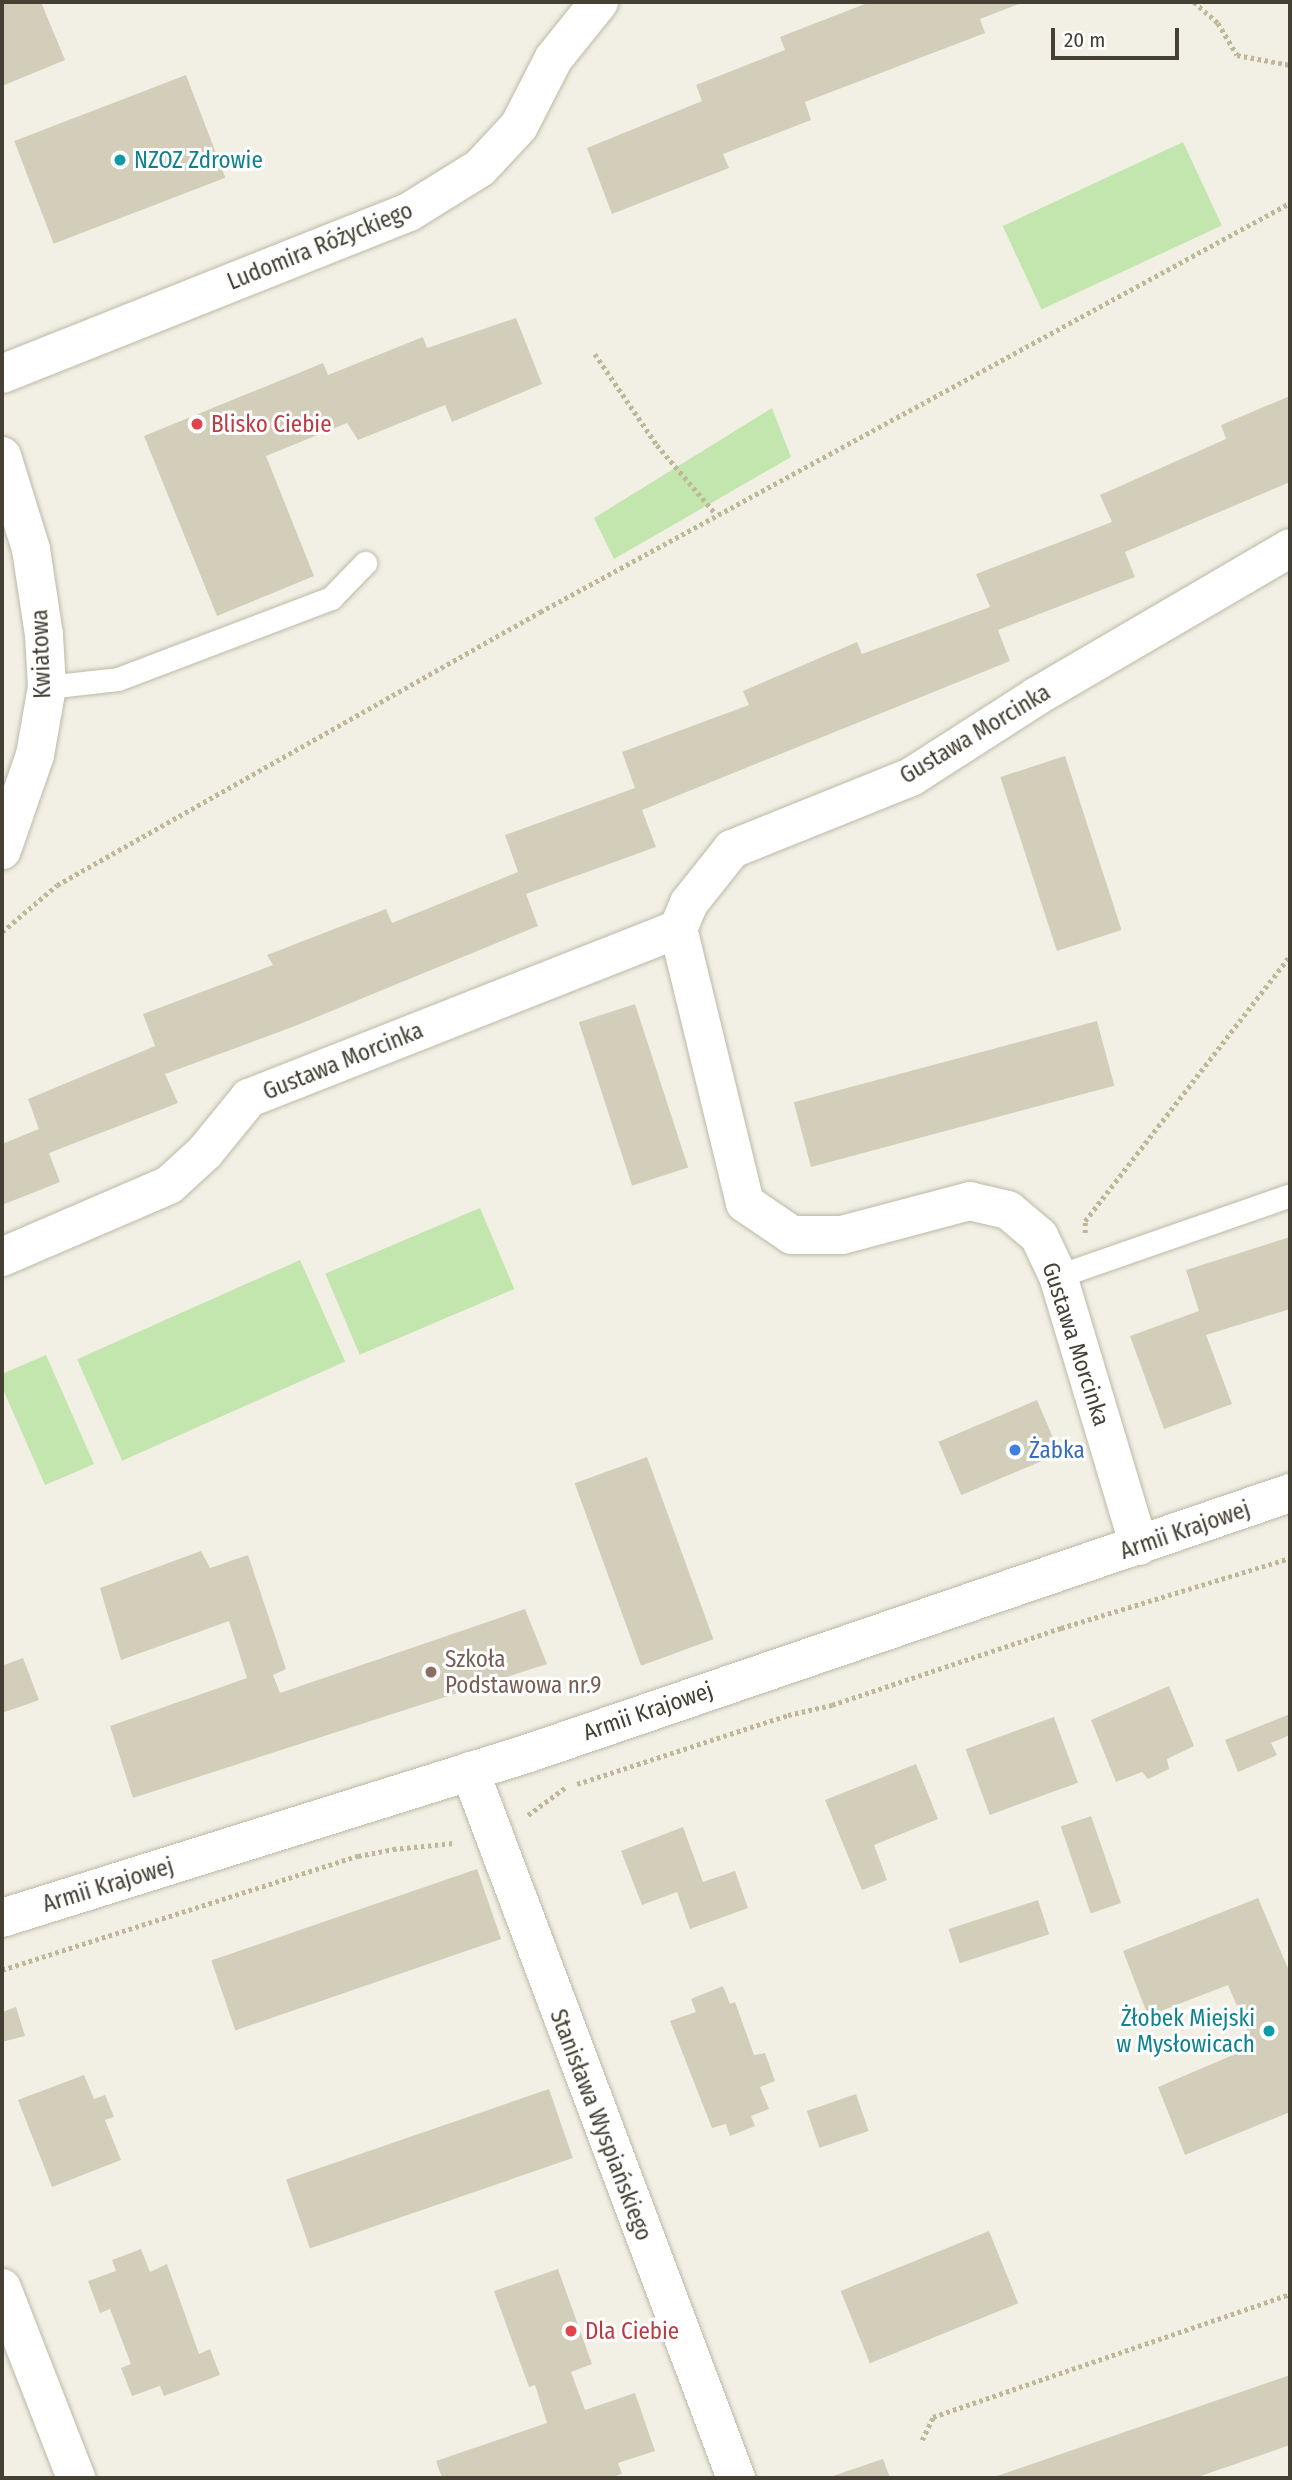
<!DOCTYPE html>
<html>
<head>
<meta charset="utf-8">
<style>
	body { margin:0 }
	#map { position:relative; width:1292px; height:2480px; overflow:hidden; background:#f2f0e4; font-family:"Fira Sans Condensed",sans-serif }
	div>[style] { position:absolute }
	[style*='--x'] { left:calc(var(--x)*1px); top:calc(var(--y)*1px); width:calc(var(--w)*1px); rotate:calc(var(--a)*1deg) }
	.green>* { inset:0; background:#c2e6ad; transform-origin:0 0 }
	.building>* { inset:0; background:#d3ceba; transform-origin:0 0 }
	.path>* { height:4.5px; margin-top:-2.25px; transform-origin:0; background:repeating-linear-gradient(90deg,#beb898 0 3.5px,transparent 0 7px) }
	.roads { filter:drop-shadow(0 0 2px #bdb9a7) drop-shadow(0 0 2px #bdb9a7) }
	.service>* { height:23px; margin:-11.5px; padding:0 11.5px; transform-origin:11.5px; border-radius:11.5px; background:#fff }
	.minor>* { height:38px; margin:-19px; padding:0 19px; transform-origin:19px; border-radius:19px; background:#fff }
	.dots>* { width:19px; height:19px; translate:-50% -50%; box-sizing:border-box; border:4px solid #fff; border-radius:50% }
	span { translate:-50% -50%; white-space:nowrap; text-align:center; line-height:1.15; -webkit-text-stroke:6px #fff; paint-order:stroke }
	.culture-label { font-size:23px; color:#0d838f }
	.left { translate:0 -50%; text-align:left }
	.right { translate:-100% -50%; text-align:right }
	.street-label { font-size:23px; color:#444034 }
	.health-label { font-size:23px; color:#be3a42 }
	.shop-label { font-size:23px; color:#366cbe }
	.education-label { font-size:23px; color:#785e54 }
	.frame { position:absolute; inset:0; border:4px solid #444034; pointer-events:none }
	.scale { position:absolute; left:1051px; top:28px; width:128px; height:32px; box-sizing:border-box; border:4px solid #444034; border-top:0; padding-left:9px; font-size:21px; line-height:24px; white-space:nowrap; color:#444034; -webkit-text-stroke:5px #fff; paint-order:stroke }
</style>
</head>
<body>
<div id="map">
	<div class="green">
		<div style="left:1183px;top:142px;width:92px;height:199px;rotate:65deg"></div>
		<div style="clip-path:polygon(772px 408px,791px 457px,614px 559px,594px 518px)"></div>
		<div style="left:480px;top:1208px;width:88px;height:168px;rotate:67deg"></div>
		<div style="left:300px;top:1260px;width:111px;height:244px;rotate:66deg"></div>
		<div style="clip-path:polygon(46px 1355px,94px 1464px,45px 1485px,2px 1387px,2px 1374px)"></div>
	</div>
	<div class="building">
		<div style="clip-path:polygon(2px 2px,41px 2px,65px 60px,2px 86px)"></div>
		<div style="clip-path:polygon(870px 2px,1024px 2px,980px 19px,985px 33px,805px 102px,811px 120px,723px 154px,729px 168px,612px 214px,587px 148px,702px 101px,696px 85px,785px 50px,780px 37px)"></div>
		<div style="left:186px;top:75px;width:110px;height:184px;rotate:69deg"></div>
		<div style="clip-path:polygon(516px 318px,542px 384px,452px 422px,445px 405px,358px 440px,347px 423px,266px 456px,314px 576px,217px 616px,144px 436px,323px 363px,328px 375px,423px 337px,427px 348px)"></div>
		<div style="clip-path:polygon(1290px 396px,1290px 482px,1125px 552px,1135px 577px,998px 630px,1010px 661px,642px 810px,656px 847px,526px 894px,538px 926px,295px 1026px,165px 1074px,178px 1103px,49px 1153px,60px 1182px,2px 1205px,2px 1144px,39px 1129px,28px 1099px,155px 1046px,143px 1014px,273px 965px,267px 955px,386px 909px,392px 923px,518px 872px,505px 835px,635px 788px,622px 752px,749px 705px,743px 691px,857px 642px,862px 654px,990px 607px,976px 574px,1112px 522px,1100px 495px,1226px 439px,1221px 425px)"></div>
		<div style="left:1065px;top:756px;width:183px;height:68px;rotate:72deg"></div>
		<div style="left:635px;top:1004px;width:172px;height:59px;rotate:72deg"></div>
		<div style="left:1097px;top:1021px;width:67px;height:314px;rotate:75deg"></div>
		<div style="clip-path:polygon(1290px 1237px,1290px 1309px,1206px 1335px,1232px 1404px,1164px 1429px,1130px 1336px,1199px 1311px,1186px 1270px)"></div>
		<div style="left:1037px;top:1400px;width:58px;height:107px;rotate:67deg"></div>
		<div style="left:647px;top:1457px;width:194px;height:77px;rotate:70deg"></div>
		<div style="clip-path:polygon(201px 1551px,210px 1568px,248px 1555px,286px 1669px,273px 1675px,280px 1693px,525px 1609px,547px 1664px,133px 1798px,110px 1726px,247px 1678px,229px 1621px,121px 1660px,100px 1588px)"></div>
		<div style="clip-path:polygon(23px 1658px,39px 1700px,2px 1713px,2px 1659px,4px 1665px)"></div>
		<div style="clip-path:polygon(1169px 1686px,1194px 1746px,1167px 1759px,1169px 1769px,1148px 1779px,1142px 1772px,1116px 1782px,1091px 1720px)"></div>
		<div style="clip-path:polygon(1290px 1714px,1290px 1735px,1271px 1743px,1277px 1755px,1238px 1772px,1225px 1740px)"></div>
		<div style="left:1054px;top:1717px;width:70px;height:94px;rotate:70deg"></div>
		<div style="clip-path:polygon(916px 1764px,938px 1819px,874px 1845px,887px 1880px,862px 1890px,825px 1800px)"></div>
		<div style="left:1091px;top:1816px;width:92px;height:32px;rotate:71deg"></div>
		<div style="clip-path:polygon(683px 1827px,703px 1882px,735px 1871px,748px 1908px,690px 1929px,677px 1892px,642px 1905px,621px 1851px)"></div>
		<div style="left:477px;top:1869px;width:74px;height:281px;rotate:71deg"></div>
		<div style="clip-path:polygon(1258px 1898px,1290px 1973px,1290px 2112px,1185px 2155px,1158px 2087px,1254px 2046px,1228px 1985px,1148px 2016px,1123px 1951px)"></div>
		<div style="left:1038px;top:1900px;width:36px;height:94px;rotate:72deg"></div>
		<div style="clip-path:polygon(723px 1986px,730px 2004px,735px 2002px,754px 2055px,765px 2053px,775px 2081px,760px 2087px,769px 2109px,751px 2116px,755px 2126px,730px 2136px,726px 2124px,712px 2128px,670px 2021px,696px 2012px,691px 1999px)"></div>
		<div style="clip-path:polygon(16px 2007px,25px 2036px,2px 2042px,2px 2012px)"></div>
		<div style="clip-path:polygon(84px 2075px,94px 2099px,105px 2095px,114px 2117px,105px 2120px,121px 2160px,52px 2187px,18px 2100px)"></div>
		<div style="left:549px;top:2089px;width:73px;height:278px;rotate:71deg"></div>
		<div style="left:856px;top:2094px;width:39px;height:52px;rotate:71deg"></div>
		<div style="left:989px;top:2231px;width:78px;height:160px;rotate:68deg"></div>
		<div style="clip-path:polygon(141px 2249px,150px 2272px,167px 2264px,199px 2354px,210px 2349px,220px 2375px,164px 2396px,160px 2386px,132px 2396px,121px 2368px,131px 2364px,110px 2309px,100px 2313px,88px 2281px,116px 2271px,112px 2260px)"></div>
		<div style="clip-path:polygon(558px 2269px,592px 2364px,571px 2372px,585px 2410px,635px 2393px,655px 2451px,618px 2463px,622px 2474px,609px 2478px,442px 2478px,436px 2461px,547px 2423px,535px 2385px,529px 2387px,494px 2291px)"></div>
		<div style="clip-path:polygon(1290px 2375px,1290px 2445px,1195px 2478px,998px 2478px,997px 2476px)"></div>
		<div style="clip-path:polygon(883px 2459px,890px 2478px,827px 2478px)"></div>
	</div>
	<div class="path">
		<div style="--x:1194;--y:2;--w:32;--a:41"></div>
		<div style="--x:1218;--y:23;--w:37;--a:59"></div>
		<div style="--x:1237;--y:55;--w:54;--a:10.7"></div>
		<div style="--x:595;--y:354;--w:110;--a:55.7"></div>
		<div style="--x:657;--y:445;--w:91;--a:49.5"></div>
		<div style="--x:2;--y:932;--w:72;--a:-40.5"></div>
		<div style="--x:57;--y:885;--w:555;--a:-29.48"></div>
		<div style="--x:540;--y:612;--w:854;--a:-28.61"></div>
		<div style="--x:1085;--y:1233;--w:12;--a:-90"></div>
		<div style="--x:1085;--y:1221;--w:335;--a:-52.3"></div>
		<div style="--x:577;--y:1784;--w:222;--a:-18.1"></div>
		<div style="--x:788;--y:1715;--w:45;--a:-12.8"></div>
		<div style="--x:832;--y:1705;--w:242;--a:-18.6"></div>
		<div style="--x:1061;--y:1628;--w:239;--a:-17"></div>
		<div style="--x:528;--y:1815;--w:47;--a:-36.4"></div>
		<div style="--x:2;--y:1970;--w:374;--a:-17.8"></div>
		<div style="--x:358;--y:1856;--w:36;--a:-11"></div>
		<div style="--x:393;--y:1849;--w:61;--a:-5.6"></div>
		<div style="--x:922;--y:2440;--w:25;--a:-64"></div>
		<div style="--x:933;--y:2417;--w:378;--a:-19"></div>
	</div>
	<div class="roads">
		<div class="service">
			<div style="--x:47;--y:687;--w:71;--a:-6.4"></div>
			<div style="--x:118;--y:679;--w:228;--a:-20.8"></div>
			<div style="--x:331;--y:598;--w:49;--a:-45.8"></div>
			<div style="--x:1058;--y:1276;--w:246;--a:-19.2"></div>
		</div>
		<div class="minor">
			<div style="--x:2;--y:374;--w:438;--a:-21.7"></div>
			<div style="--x:409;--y:212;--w:84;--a:-31.8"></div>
			<div style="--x:480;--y:168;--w:57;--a:-47.1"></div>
			<div style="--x:519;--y:126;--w:76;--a:-62.8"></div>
			<div style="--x:554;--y:58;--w:72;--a:-51.2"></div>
			<div style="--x:2;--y:456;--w:97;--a:72.7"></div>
			<div style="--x:31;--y:549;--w:87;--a:81.4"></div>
			<div style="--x:44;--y:635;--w:52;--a:86.7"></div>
			<div style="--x:47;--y:687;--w:69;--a:100"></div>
			<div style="--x:35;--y:755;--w:101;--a:109.2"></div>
			<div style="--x:2;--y:1257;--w:182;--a:-23.3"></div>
			<div style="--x:169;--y:1185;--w:49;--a:-42.5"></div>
			<div style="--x:205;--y:1152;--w:70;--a:-50.8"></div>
			<div style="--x:249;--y:1098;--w:461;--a:-21.5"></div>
			<div style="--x:1139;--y:1546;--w:282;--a:-106.7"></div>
			<div style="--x:1058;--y:1276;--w:44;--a:-115.4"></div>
			<div style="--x:1039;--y:1236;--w:40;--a:-140"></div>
			<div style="--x:1008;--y:1210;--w:39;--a:-167"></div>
			<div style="--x:970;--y:1201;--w:132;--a:165.1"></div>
			<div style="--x:842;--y:1235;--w:50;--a:180"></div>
			<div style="--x:792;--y:1235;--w:57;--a:-145.8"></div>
			<div style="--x:745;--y:1203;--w:282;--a:-103.7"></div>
			<div style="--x:678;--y:929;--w:28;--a:-67"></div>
			<div style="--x:689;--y:903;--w:69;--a:-51.5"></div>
			<div style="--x:732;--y:849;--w:193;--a:-21.9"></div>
			<div style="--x:911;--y:777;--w:150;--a:-32.7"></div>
			<div style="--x:1037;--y:696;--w:293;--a:-30.3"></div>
			<div style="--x:470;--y:1771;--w:755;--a:69.38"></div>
			<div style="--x:2;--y:1918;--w:552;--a:-17.38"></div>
			<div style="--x:529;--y:1753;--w:804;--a:-18.86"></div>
			<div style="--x:2;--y:2288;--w:204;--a:68.7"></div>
		</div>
	</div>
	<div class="dots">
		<div style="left:120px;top:160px;background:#0f9aa8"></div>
		<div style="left:197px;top:424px;background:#e0444e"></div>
		<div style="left:1015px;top:1450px;background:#3f7fe0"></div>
		<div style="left:431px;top:1672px;background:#8d6e63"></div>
		<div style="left:1269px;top:2031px;background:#0f9aa8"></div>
		<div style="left:571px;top:2331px;background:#e0444e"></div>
	</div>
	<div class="culture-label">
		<span class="left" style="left:134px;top:160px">NZOZ Zdrowie</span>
		<span class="right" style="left:1255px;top:2031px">Żłobek Miejski<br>w Mysłowicach</span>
	</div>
	<div class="street-label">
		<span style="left:320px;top:246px;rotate:-22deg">Ludomira Różyckiego</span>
		<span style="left:41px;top:654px;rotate:-92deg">Kwiatowa</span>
		<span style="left:975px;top:734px;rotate:-31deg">Gustawa Morcinka</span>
		<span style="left:343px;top:1061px;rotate:-22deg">Gustawa Morcinka</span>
		<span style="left:1076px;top:1344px;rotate:72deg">Gustawa Morcinka</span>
		<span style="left:1185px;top:1530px;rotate:-19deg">Armii Krajowej</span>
		<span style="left:648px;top:1711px;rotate:-19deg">Armii Krajowej</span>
		<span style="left:108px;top:1885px;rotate:-17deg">Armii Krajowej</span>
		<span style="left:601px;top:2125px;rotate:69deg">Stanisława Wyspiańskiego</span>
	</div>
	<div class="health-label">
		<span class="left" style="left:211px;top:424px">Blisko Ciebie</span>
		<span class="left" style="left:585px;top:2331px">Dla Ciebie</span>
	</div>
	<div class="shop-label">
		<span class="left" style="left:1029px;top:1450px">Żabka</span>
	</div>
	<div class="education-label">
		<span class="left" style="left:445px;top:1672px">Szkoła<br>Podstawowa nr.9</span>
	</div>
	<div class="frame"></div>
	<div class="scale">20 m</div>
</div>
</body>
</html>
